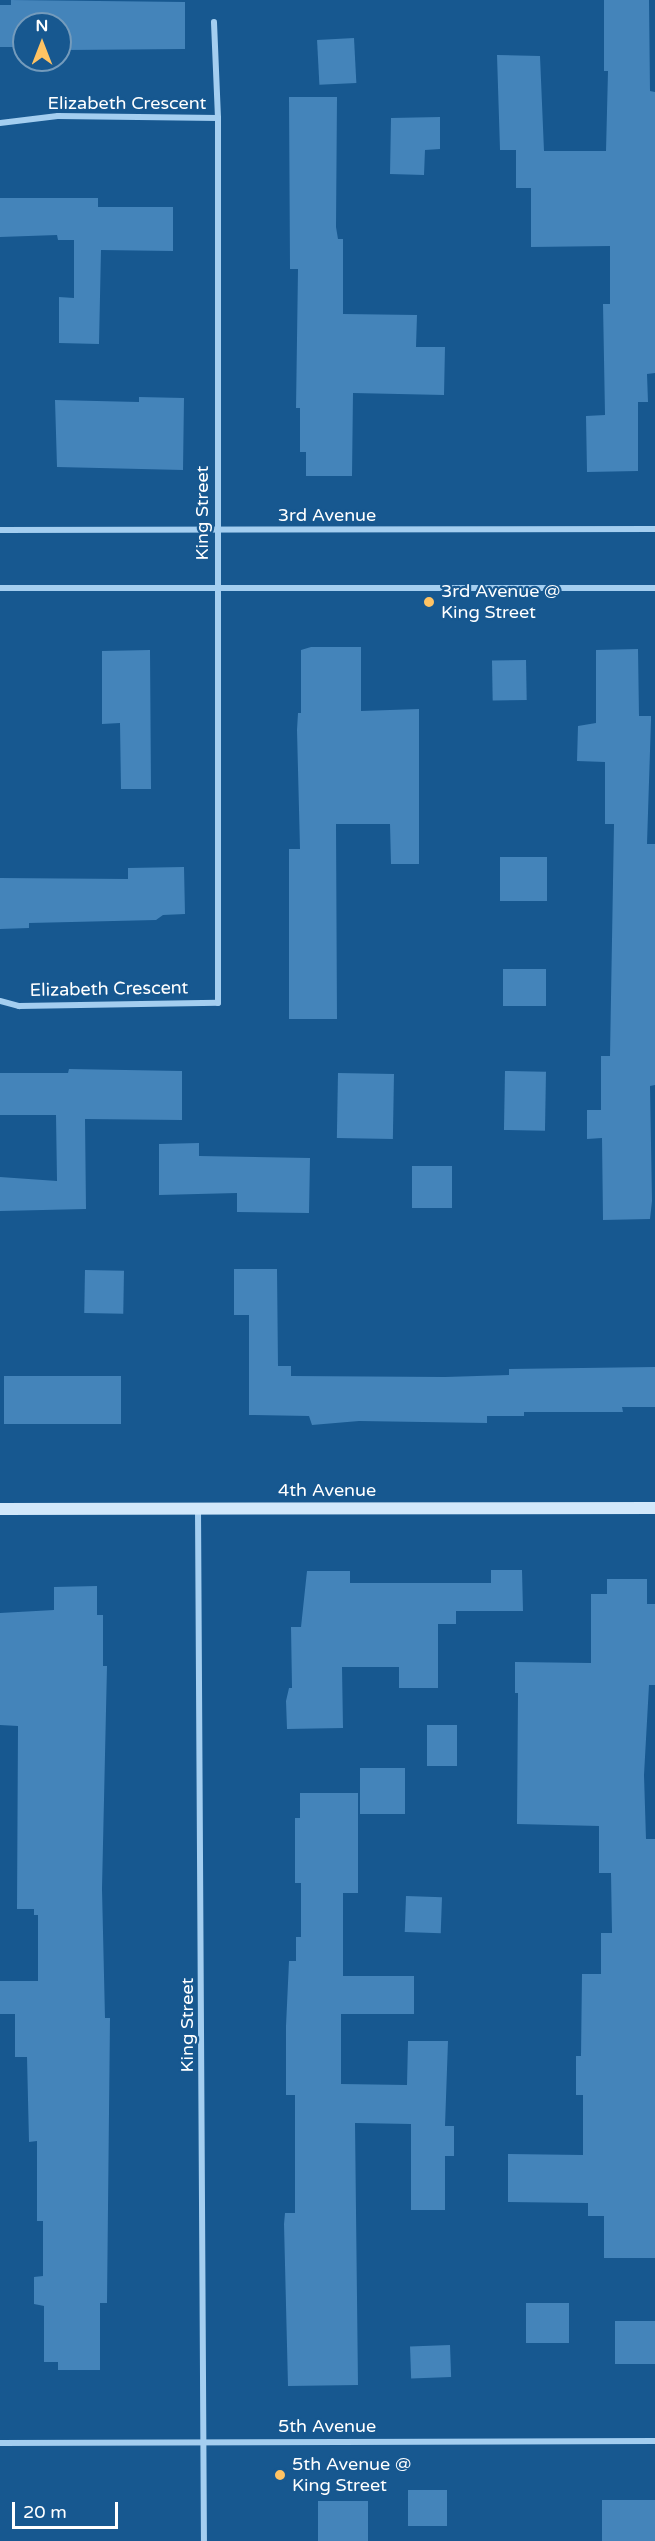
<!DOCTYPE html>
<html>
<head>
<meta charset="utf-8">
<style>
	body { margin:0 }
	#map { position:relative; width:655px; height:2541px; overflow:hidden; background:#175890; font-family:"Varela Round",sans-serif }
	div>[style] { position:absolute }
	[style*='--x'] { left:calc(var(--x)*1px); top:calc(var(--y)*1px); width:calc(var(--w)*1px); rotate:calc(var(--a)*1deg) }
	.building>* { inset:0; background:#4484ba; transform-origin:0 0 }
	.street>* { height:6px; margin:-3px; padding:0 3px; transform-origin:3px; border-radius:3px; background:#a4cef0 }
	.secondary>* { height:12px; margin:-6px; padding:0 6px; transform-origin:6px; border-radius:6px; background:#d2e8fb }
	.dots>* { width:16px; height:16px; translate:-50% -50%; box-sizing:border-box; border:3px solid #175890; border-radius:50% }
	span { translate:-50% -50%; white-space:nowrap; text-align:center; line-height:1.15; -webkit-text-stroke:4.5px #175890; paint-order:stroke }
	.street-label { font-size:18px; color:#fff }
	.poi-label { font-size:18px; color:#fff }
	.left { translate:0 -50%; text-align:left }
	.north { position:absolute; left:12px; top:12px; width:60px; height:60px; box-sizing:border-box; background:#175890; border:2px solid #749bbc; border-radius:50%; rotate:0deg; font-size:16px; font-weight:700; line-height:24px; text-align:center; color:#fff }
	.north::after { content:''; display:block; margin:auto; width:21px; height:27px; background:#ffc363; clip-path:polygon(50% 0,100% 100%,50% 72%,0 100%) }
	.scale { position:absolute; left:12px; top:2502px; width:106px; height:27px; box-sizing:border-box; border:3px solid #fff; border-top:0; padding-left:8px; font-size:18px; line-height:21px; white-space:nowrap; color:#fff; -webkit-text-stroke:4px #175890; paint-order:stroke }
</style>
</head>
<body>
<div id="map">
	<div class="building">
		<div style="clip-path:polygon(11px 0,185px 2px,185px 49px,67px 50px,67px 46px,60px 46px,60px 24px,24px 24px,24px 47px,0 47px,0 5px,11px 5px)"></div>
		<div style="clip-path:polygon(604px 0,649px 0,650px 91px,655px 92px,655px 373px,647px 374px,648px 402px,638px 402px,638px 471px,587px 472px,586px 416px,605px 415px,603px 304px,610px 304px,610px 246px,531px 247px,531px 188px,516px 188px,516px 150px,500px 150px,497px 55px,540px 56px,544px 151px,606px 151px,608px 71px,604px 71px)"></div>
		<div style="left:354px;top:38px;width:45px;height:37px;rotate:87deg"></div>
		<div style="clip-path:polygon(289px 97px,337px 97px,336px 227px,338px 239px,343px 239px,343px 314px,417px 315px,416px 347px,445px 347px,444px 395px,353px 393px,352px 476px,306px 476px,306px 452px,300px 452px,300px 408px,296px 408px,298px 269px,290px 269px)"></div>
		<div style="clip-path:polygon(440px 117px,440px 149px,425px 150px,424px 175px,390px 174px,391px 118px)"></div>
		<div style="clip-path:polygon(0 198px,98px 198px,98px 207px,173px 207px,173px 251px,101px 250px,99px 344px,59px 343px,59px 297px,74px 298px,74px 240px,58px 240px,57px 235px,0 237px)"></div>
		<div style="clip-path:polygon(139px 397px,184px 398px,183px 470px,57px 467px,55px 400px,139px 402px)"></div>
		<div style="clip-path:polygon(311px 647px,361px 647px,361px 711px,419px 709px,419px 864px,391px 864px,390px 824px,336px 824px,337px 1019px,289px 1019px,289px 849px,300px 849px,297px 730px,298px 713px,301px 713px,301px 650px)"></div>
		<div style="clip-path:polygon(638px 649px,639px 716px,651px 716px,651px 720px,647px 844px,655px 844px,655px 1085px,650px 1086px,652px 1201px,650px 1219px,603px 1220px,602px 1138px,587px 1139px,587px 1110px,601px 1110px,601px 1056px,610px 1056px,614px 824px,605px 824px,605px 762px,577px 761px,578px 726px,596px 723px,596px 650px)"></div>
		<div style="clip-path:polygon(150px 650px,151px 789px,121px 789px,120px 723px,102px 724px,102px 651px)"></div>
		<div style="left:526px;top:660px;width:40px;height:34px;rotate:89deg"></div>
		<div style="left:500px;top:857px;width:47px;height:44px"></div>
		<div style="clip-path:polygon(184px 867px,185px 914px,163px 915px,156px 920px,29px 923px,29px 928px,0 929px,0 878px,128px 879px,128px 868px)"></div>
		<div style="left:546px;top:969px;width:37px;height:43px;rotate:90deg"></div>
		<div style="clip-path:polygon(69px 1069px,182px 1071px,182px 1120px,85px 1119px,86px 1209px,0 1211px,0 1177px,57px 1181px,56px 1115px,0 1115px,0 1073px,68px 1073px)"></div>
		<div style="left:505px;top:1071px;width:41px;height:59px;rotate:1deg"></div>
		<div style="left:338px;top:1073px;width:56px;height:65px;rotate:1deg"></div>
		<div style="clip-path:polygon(199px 1143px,199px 1156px,310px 1158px,309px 1213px,237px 1212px,237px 1193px,159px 1195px,159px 1144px)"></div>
		<div style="left:412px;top:1166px;width:40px;height:42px"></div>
		<div style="clip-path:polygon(234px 1269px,277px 1269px,278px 1366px,291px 1366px,291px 1376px,445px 1377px,509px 1375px,509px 1369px,655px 1367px,655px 1407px,622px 1407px,623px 1412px,524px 1412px,524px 1416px,487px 1416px,487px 1423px,359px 1421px,312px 1425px,309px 1416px,249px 1415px,249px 1315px,234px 1315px)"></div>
		<div style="left:85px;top:1270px;width:39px;height:43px;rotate:1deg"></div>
		<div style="left:4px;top:1376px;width:117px;height:48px"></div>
		<div style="clip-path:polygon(491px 1570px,522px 1570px,523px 1611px,456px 1611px,456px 1624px,438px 1624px,438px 1688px,399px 1688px,399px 1667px,342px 1667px,343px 1728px,287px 1729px,286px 1701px,289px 1688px,292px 1688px,291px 1627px,301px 1627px,307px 1571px,350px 1571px,350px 1583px,491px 1583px)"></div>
		<div style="clip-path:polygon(607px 1579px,647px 1579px,647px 1604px,655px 1604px,655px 1685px,649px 1685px,644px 1775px,646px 1839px,655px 1839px,655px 2258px,604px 2258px,604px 2216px,588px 2216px,588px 2203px,508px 2202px,508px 2154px,583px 2155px,583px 2095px,576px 2095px,576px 2056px,581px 2056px,582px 1974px,601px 1974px,601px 1933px,612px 1933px,611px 1873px,599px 1873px,599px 1826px,517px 1824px,518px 1693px,515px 1693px,515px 1662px,591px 1663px,591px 1594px,607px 1594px)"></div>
		<div style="clip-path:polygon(97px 1586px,97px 1615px,103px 1615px,103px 1666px,107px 1666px,102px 1889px,105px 2018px,110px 2018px,107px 2303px,100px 2303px,100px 2370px,58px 2370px,58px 2362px,44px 2362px,44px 2306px,34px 2304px,34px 2277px,43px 2276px,43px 2221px,37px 2221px,37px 2141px,29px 2142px,27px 2057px,15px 2057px,15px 2014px,0 2014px,0 1981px,38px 1981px,38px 1915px,34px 1915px,34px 1909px,17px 1909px,18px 1726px,0 1725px,0 1613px,54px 1610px,54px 1587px)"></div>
		<div style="left:457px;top:1725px;width:41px;height:30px;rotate:90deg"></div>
		<div style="left:360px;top:1768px;width:45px;height:46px"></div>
		<div style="clip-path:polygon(300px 1793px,358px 1793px,358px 1893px,343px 1893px,343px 1976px,414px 1976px,414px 2014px,341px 2014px,341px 2084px,407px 2085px,408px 2041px,448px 2041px,445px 2126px,454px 2126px,454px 2156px,445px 2156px,445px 2210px,411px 2210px,411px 2124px,355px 2123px,358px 2385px,288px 2386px,284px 2224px,285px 2213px,295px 2213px,295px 2095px,286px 2095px,286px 2026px,289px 1961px,296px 1961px,296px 1937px,301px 1937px,301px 1883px,295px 1883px,295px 1818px,300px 1818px)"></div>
		<div style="left:406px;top:1896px;width:36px;height:36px;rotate:2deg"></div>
		<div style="left:526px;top:2303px;width:43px;height:40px"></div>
		<div style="left:615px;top:2321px;width:40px;height:43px"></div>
		<div style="left:450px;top:2345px;width:32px;height:40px;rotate:88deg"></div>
		<div style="left:408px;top:2490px;width:39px;height:36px"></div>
		<div style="left:602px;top:2500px;width:53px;height:41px"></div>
		<div style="left:318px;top:2501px;width:50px;height:40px"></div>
	</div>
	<div class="street">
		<div style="--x:0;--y:123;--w:58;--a:-6.9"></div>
		<div style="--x:58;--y:116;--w:160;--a:0.7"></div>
		<div style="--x:0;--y:530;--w:655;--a:-0.09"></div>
		<div style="--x:0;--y:588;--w:655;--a:0"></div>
		<div style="--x:0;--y:1001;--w:20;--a:15"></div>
		<div style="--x:19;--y:1006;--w:199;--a:-0.9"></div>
		<div style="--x:218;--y:1003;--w:885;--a:-90"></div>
		<div style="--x:218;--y:118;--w:96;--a:-92.4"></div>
		<div style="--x:198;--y:1509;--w:1032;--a:89.67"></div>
		<div style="--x:0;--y:2443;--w:655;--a:-0.17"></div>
	</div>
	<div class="secondary">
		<div style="--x:0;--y:1509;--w:655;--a:-0.09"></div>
	</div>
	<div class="dots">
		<div style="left:429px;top:602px;background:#ffc363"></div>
		<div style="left:280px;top:2475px;background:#ffc363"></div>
	</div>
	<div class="street-label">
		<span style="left:127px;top:103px">Elizabeth Crescent</span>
		<span style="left:202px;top:513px;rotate:-90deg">King Street</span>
		<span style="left:327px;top:515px">3rd Avenue</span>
		<span style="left:109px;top:989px;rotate:-1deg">Elizabeth Crescent</span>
		<span style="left:327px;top:1490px">4th Avenue</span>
		<span style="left:187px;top:2025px;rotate:-90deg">King Street</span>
		<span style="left:327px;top:2426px">5th Avenue</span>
	</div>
	<div class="poi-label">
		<span class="left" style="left:441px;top:602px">3rd Avenue @<br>King Street</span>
		<span class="left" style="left:292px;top:2475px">5th Avenue @<br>King Street</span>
	</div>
	<div class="north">N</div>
	<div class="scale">20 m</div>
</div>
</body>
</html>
